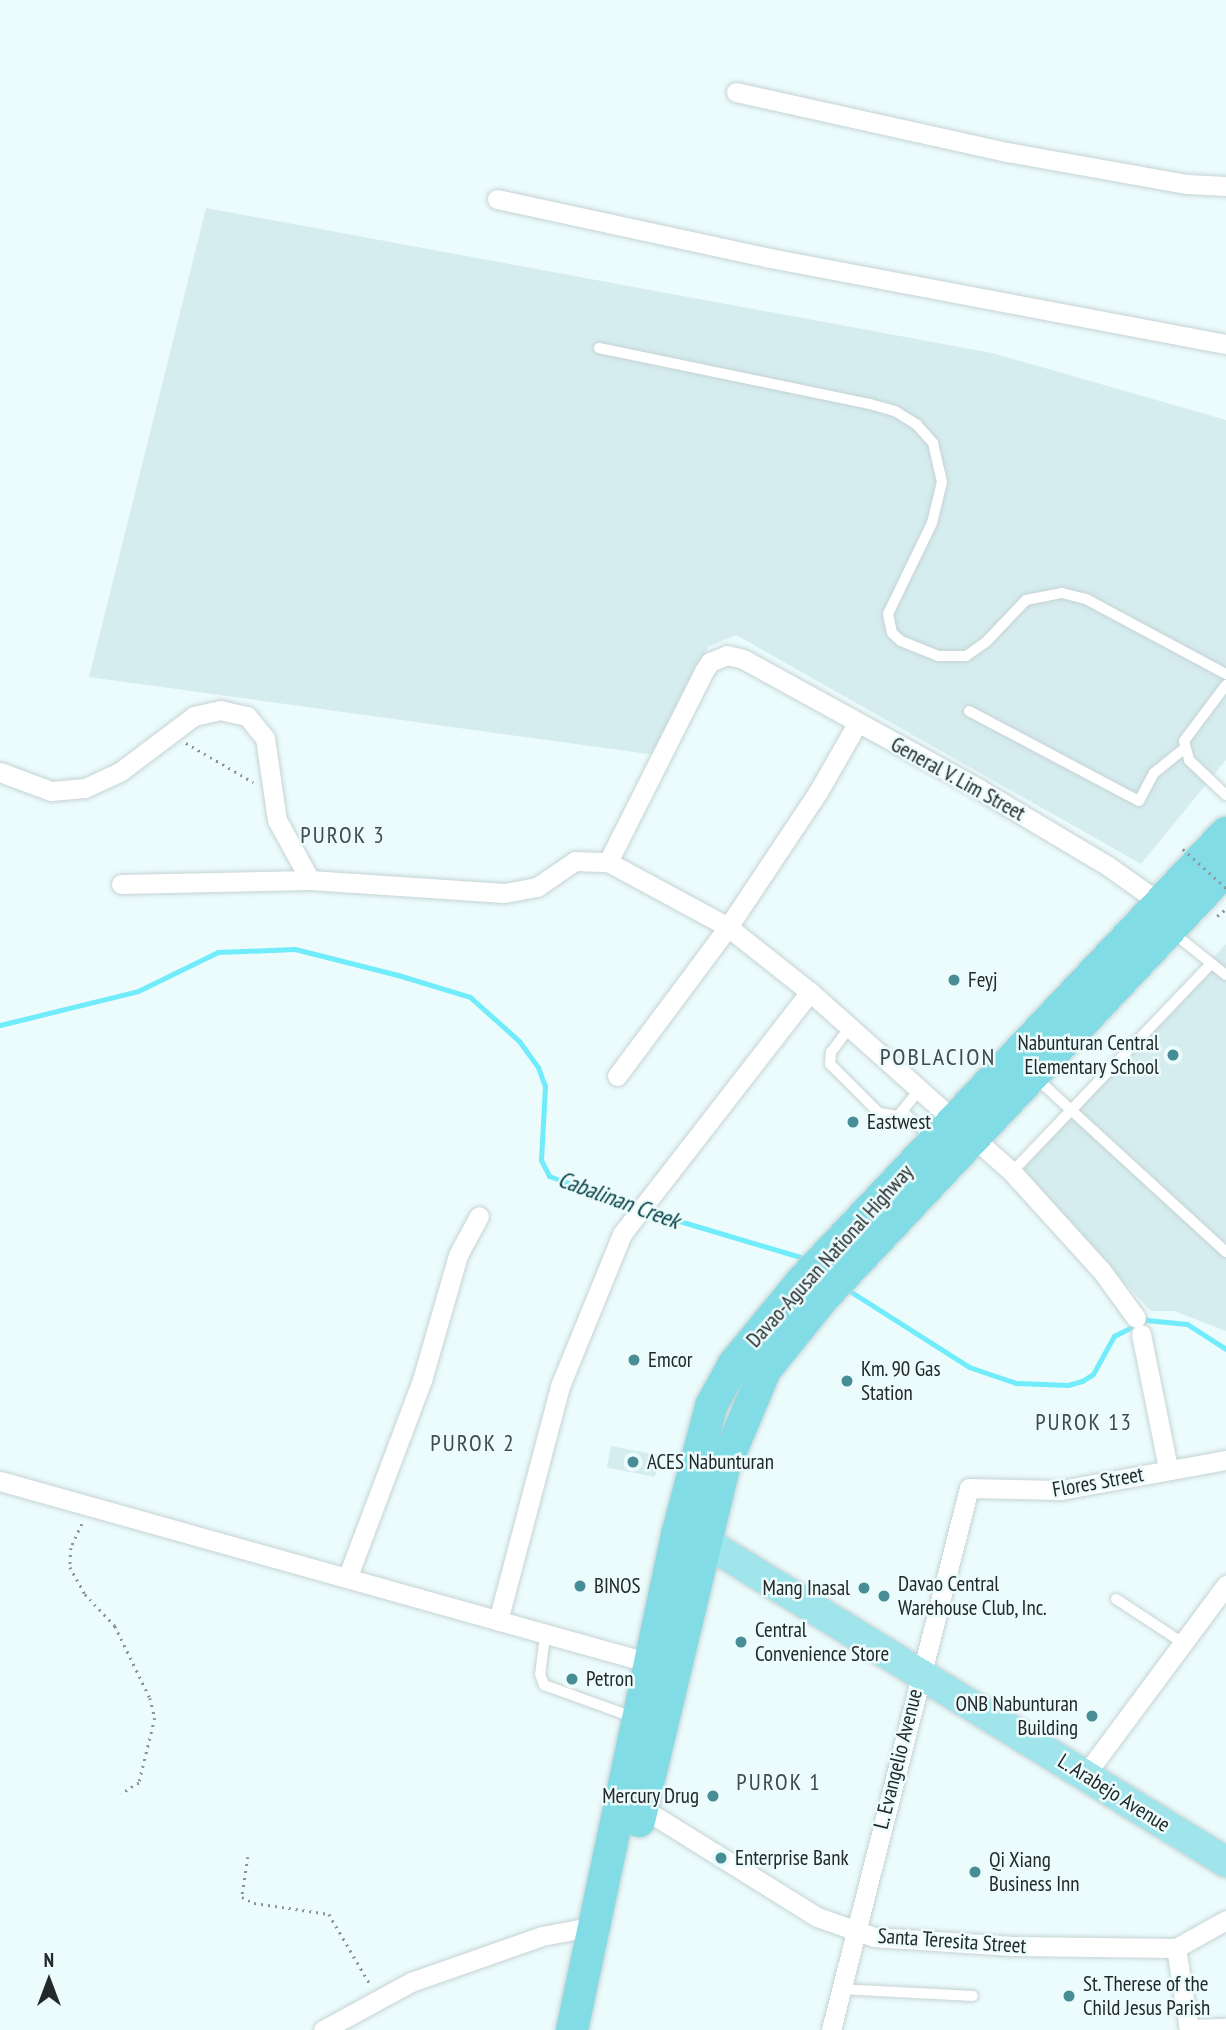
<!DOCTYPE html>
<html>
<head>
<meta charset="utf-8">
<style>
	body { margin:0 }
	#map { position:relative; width:1226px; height:2030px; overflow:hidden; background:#ecfbfc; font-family:"PT Sans Narrow",sans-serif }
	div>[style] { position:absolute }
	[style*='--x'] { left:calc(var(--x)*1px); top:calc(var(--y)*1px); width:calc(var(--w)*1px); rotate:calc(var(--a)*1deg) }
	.built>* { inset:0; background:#d6edf0; transform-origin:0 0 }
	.stream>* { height:5px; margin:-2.5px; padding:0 2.5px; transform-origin:2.5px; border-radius:2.5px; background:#70ecfa }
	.path>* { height:2.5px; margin-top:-1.25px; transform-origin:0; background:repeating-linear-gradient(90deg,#8b9596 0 2px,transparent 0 7px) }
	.roads { filter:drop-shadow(0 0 2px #c5d3d4) drop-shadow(0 0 2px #c5d3d4) }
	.service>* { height:10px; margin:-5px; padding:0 5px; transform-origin:5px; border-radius:5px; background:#fff }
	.minor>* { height:19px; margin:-9.5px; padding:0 9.5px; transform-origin:9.5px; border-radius:9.5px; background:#fff }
	.primary>* { height:30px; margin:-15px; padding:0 15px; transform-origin:15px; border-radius:15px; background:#a1e5ec }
	.trunk>* { height:32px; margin:-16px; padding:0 16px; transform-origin:16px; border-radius:16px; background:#82dce6 }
	.path-bridge>* { height:2.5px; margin-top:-1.25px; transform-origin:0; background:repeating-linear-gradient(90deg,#8b9596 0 2px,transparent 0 7px) }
	.dots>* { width:19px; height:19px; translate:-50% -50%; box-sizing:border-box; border:4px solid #ecfbfc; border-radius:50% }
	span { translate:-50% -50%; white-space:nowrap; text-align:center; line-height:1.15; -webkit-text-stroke:5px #ecfbfc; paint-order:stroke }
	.street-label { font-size:21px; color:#232829 }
	.poi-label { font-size:21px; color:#232829 }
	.left { translate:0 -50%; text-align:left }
	.right { translate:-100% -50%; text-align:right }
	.neighbourhood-label { font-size:23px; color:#3f4b4d; letter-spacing:2px }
	.water-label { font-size:23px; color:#003c42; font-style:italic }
	.quarter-label { font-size:24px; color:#3f4b4d; letter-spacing:2px }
	.north { position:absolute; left:14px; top:1946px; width:70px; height:70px; -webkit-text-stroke:5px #ecfbfc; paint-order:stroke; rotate:0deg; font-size:19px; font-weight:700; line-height:28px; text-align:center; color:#232829 }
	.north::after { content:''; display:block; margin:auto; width:24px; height:32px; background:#232829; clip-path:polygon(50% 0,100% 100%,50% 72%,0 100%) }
</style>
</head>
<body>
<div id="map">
	<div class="built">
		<div style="clip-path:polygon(206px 208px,992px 353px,1226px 420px,1226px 760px,1141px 864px,736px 635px,708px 647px,656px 755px,89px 677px)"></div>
		<div style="clip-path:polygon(1226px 944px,1226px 1331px,1174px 1311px,1151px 1311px,1013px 1166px)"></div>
		<div style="left:611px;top:1446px;width:49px;height:22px;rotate:11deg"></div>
	</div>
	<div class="stream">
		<div style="--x:0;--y:1025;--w:142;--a:-13.8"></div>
		<div style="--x:138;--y:991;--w:89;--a:-26"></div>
		<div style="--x:218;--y:952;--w:77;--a:-2.2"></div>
		<div style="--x:295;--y:949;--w:106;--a:14.2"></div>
		<div style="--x:398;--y:975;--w:75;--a:17"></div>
		<div style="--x:470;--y:997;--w:66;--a:41.9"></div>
		<div style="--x:519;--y:1041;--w:32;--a:54"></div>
		<div style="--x:538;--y:1067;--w:20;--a:70"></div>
		<div style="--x:545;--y:1086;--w:74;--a:93.1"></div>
		<div style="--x:541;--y:1160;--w:18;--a:63"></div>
		<div style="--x:549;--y:1176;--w:93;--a:20.2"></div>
		<div style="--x:646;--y:1211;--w:168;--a:16.6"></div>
		<div style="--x:845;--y:1288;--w:147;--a:32.5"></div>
		<div style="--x:969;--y:1367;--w:50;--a:18.8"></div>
		<div style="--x:1016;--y:1383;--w:52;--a:2.2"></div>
		<div style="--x:1068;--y:1385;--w:15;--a:-16"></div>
		<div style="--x:1082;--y:1381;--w:13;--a:-32"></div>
		<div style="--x:1093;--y:1374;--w:43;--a:-61.1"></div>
		<div style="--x:1114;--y:1336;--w:36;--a:-27"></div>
		<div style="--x:1146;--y:1320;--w:41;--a:5.6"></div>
		<div style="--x:1187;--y:1324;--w:46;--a:32.7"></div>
	</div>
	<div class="path">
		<div style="--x:186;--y:743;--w:78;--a:30.2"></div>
		<div style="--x:1217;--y:916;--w:11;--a:-38"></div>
		<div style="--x:82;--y:1524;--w:26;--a:115"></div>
		<div style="--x:71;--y:1548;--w:19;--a:93"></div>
		<div style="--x:70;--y:1567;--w:31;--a:61"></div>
		<div style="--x:85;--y:1594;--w:44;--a:46.8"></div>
		<div style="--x:115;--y:1626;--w:80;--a:64.1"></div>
		<div style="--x:150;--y:1698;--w:21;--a:76"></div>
		<div style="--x:155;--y:1718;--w:67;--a:103.8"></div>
		<div style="--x:139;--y:1783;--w:21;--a:149"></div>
		<div style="--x:248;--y:1857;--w:40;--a:98.5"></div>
		<div style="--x:242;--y:1897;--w:13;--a:27"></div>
		<div style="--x:254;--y:1903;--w:76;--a:8.3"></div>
		<div style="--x:329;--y:1914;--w:83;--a:59.7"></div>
	</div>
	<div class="roads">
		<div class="service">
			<div style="--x:599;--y:348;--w:277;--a:11.7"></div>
			<div style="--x:870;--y:404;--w:26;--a:16"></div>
			<div style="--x:895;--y:411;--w:26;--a:32"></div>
			<div style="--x:917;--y:425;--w:24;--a:48"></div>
			<div style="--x:933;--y:443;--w:40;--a:77"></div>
			<div style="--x:942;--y:482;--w:42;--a:103.7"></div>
			<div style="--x:932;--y:523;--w:101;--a:115.8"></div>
			<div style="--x:888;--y:614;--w:19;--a:78"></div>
			<div style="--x:892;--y:633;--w:12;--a:42"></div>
			<div style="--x:901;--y:641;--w:40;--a:22"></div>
			<div style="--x:938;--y:656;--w:28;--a:0"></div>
			<div style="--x:966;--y:656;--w:24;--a:-35"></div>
			<div style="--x:986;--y:642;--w:58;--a:-46.4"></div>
			<div style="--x:1026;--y:600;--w:37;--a:-11"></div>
			<div style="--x:1062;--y:593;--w:25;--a:14"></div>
			<div style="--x:1086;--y:599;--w:159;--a:28.2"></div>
			<div style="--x:1226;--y:685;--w:70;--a:126.9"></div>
			<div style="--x:1184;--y:741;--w:20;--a:75"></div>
			<div style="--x:1189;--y:760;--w:51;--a:43.4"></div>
			<div style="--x:969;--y:711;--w:192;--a:27.9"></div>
			<div style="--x:1139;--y:801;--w:32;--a:-62"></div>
			<div style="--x:1154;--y:773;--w:38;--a:-39"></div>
			<div style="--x:1172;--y:932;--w:69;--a:38.5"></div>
			<div style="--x:850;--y:1027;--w:31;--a:127"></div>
			<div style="--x:831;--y:1052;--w:12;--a:95"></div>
			<div style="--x:830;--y:1064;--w:69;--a:45"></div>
			<div style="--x:879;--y:1113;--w:19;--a:9"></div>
			<div style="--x:898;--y:1116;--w:35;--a:-51"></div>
			<div style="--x:1035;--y:1077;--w:259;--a:42.5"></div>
			<div style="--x:903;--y:1112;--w:38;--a:41"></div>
			<div style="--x:1012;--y:1172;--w:288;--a:-46.3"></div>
			<div style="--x:1116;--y:1599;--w:80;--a:33.3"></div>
			<div style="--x:545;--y:1635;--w:39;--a:97"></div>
			<div style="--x:540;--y:1674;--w:12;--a:70"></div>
			<div style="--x:544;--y:1685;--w:95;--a:19.8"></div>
			<div style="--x:840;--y:1989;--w:133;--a:3"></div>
		</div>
		<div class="minor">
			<div style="--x:736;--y:92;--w:278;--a:12.5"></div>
			<div style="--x:1007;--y:152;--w:183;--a:10.1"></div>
			<div style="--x:1187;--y:184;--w:39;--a:3"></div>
			<div style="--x:497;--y:199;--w:279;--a:12.2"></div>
			<div style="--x:770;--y:258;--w:464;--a:10.7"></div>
			<div style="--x:0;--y:772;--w:54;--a:20.4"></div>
			<div style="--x:51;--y:791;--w:34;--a:-5"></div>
			<div style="--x:85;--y:788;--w:40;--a:-25"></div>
			<div style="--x:121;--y:771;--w:91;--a:-37"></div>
			<div style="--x:194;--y:716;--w:27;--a:-13"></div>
			<div style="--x:220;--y:710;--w:28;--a:13"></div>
			<div style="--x:247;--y:716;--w:28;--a:51"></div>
			<div style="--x:265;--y:738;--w:83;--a:81.7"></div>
			<div style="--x:277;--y:820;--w:68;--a:61.2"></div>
			<div style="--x:608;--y:862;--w:214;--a:-63.3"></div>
			<div style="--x:704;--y:671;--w:11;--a:-56"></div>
			<div style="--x:710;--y:662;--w:18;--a:-22"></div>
			<div style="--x:727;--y:655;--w:16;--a:14"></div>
			<div style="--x:743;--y:659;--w:269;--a:28.8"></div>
			<div style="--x:979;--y:789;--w:150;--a:30.8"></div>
			<div style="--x:1108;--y:866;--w:71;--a:35.3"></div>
			<div style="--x:121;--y:884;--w:189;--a:-1.2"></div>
			<div style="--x:310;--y:880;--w:195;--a:3.8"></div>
			<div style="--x:505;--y:893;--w:33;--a:-11"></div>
			<div style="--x:537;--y:887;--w:46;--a:-34.4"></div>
			<div style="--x:575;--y:861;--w:33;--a:2"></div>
			<div style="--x:608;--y:862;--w:136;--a:28.4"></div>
			<div style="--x:728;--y:927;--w:105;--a:38.4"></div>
			<div style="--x:810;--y:992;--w:271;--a:41.7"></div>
			<div style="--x:1012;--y:1172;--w:132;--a:47.8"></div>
			<div style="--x:1101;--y:1270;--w:59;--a:53.9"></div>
			<div style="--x:617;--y:1076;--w:186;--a:-53.3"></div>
			<div style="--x:728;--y:927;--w:162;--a:-56.3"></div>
			<div style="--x:818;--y:792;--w:78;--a:-60.2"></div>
			<div style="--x:1141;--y:1334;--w:137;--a:78.6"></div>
			<div style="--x:0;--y:1481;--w:675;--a:15.64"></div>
			<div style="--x:348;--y:1576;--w:210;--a:-69.3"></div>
			<div style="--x:422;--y:1380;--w:130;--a:-73.9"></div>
			<div style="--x:458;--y:1255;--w:44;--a:-61.7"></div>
			<div style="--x:498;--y:1621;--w:243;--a:-75.2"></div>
			<div style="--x:560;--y:1386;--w:164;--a:-67.8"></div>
			<div style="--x:622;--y:1234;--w:306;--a:-52.2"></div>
			<div style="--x:1085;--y:1775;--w:237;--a:-53.4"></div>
			<div style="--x:634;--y:1803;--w:216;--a:31.9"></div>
			<div style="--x:817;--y:1917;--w:60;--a:19.3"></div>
			<div style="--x:874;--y:1937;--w:138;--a:3.7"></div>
			<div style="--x:1012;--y:1946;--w:164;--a:0.7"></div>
			<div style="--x:1176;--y:1948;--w:57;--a:-29.2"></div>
			<div style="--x:1176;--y:1948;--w:83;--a:81"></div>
			<div style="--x:1189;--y:2029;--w:37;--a:-2"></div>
			<div style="--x:323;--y:2030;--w:100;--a:-28.6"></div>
			<div style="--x:411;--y:1982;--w:139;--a:-19.3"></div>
			<div style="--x:542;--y:1936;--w:54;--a:-10.7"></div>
			<div style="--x:831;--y:2030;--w:559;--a:-75.72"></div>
			<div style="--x:969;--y:1488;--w:92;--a:1.2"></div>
			<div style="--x:1061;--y:1490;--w:168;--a:-10.3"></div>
		</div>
		<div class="primary">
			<div style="--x:684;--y:1537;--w:20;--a:11"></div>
			<div style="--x:704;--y:1541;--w:613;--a:31.59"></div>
		</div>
		<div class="trunk">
			<div style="--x:639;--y:1821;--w:361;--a:-76.5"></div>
			<div style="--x:723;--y:1470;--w:108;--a:-67.2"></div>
			<div style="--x:765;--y:1370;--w:92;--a:-51.1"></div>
			<div style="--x:823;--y:1298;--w:588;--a:-46.72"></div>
			<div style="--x:572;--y:2030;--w:506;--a:-78.02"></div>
			<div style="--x:677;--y:1535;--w:133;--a:-75.2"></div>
			<div style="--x:711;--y:1406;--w:48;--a:-61.3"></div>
			<div style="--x:734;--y:1364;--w:107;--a:-50.7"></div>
			<div style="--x:802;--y:1281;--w:617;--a:-46.58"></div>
		</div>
	</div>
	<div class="path-bridge">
		<div style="--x:1183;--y:849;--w:58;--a:42.2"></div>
	</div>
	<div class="dots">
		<div style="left:954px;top:980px;background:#468d95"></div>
		<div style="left:1173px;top:1055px;background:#468d95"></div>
		<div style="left:853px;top:1122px;background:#468d95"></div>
		<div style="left:634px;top:1360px;background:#468d95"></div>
		<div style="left:847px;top:1381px;background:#468d95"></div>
		<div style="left:633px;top:1462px;background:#468d95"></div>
		<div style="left:580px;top:1586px;background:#468d95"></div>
		<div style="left:864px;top:1588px;background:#468d95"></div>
		<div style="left:884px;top:1596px;background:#468d95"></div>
		<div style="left:741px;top:1642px;background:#468d95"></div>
		<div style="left:572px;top:1679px;background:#468d95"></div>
		<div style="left:1092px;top:1716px;background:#468d95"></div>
		<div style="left:713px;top:1796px;background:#468d95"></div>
		<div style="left:721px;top:1858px;background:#468d95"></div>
		<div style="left:975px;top:1872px;background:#468d95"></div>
		<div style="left:1069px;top:1996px;background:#468d95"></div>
	</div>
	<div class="street-label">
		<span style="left:958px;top:779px;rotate:29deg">General V. Lim Street</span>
		<span style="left:830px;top:1256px;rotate:-48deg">Davao-Agusan National Highway</span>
		<span style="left:1098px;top:1482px;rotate:-10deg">Flores Street</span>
		<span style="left:898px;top:1759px;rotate:-76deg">L. Evangelio Avenue</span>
		<span style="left:1114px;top:1793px;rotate:32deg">L. Arabejo Avenue</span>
		<span style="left:952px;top:1941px;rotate:4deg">Santa Teresita Street</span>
	</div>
	<div class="poi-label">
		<span class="left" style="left:968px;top:980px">Feyj</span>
		<span class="right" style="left:1159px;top:1055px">Nabunturan Central<br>Elementary School</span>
		<span class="left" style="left:867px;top:1122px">Eastwest</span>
		<span class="left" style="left:648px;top:1360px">Emcor</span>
		<span class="left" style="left:861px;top:1381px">Km. 90 Gas<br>Station</span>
		<span class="left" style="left:647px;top:1462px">ACES Nabunturan</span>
		<span class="left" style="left:898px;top:1596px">Davao Central<br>Warehouse Club, Inc.</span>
		<span class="left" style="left:594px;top:1586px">BINOS</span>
		<span class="right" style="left:850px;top:1588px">Mang Inasal</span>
		<span class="left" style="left:755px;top:1642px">Central<br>Convenience Store</span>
		<span class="left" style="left:586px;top:1679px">Petron</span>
		<span class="right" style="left:1078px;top:1716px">ONB Nabunturan<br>Building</span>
		<span class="right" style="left:699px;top:1796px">Mercury Drug</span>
		<span class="left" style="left:735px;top:1858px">Enterprise Bank</span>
		<span class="left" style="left:989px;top:1872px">Qi Xiang<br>Business Inn</span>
		<span class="left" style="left:1083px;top:1996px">St. Therese of the<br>Child Jesus Parish</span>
	</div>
	<div class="neighbourhood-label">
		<span style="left:343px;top:835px">PUROK 3</span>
		<span style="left:1084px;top:1422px">PUROK 13</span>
		<span style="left:473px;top:1443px">PUROK 2</span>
		<span style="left:779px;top:1782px">PUROK 1</span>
	</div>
	<div class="water-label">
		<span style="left:619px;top:1200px;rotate:20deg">Cabalinan Creek</span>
	</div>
	<div class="quarter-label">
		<span style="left:938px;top:1057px">POBLACION</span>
	</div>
	<div class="north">N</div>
</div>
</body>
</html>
